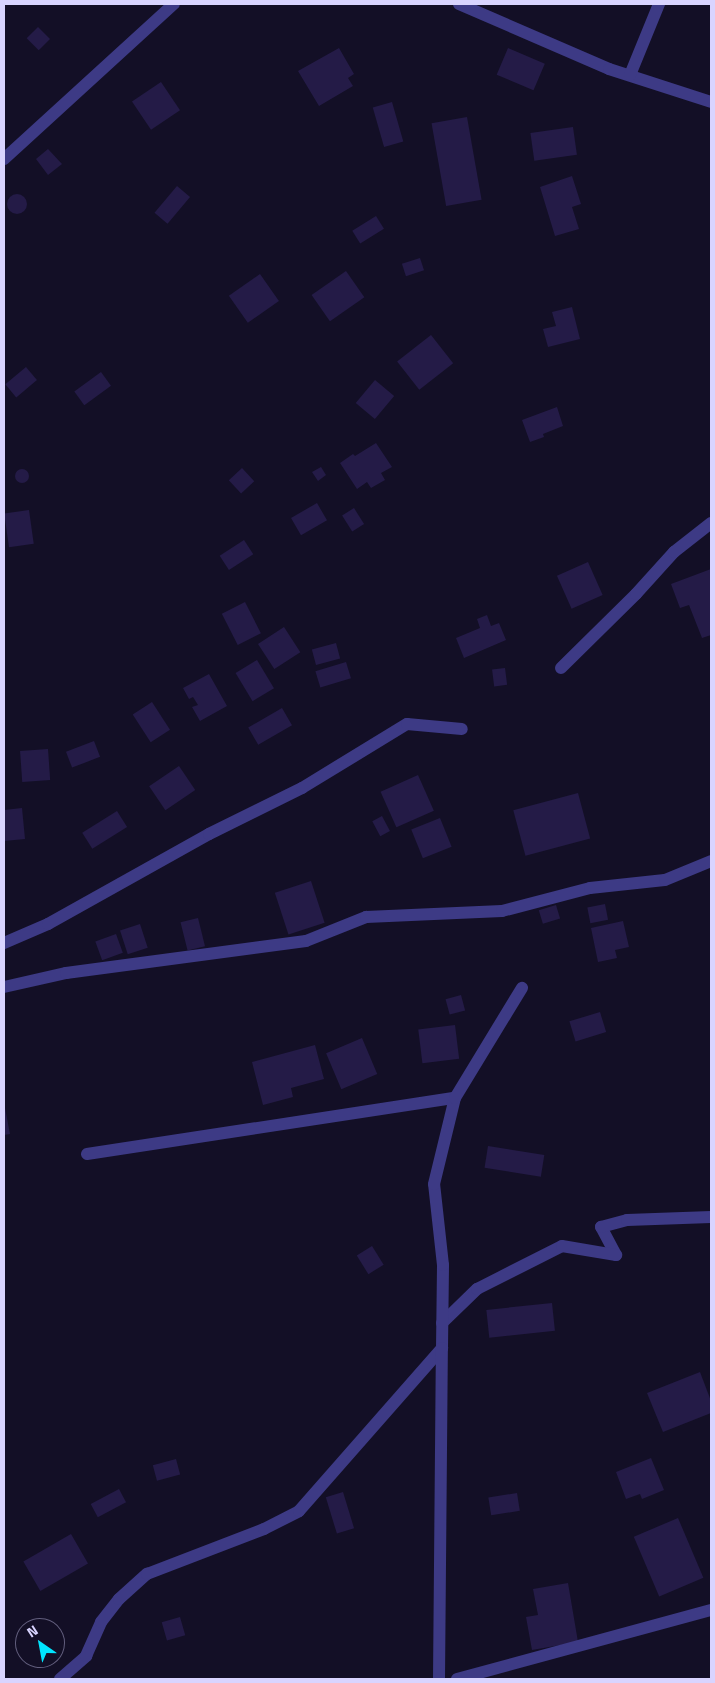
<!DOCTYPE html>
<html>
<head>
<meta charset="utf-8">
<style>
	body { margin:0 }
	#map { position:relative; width:715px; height:1683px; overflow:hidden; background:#130f26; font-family:"Titillium Web",sans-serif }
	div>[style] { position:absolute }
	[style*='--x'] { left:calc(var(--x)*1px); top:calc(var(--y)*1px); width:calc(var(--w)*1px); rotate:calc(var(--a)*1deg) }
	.building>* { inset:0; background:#241b47; transform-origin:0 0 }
	.round { border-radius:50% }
	.minor>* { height:12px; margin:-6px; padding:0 6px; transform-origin:6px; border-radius:6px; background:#3d3a85 }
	span { translate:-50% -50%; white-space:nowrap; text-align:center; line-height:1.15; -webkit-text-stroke:4.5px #130f26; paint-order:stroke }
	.frame { position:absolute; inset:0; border:5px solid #d9d4ff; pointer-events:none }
	.north { position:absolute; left:15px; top:1618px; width:50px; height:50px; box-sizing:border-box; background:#130f26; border:1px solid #625e7d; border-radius:50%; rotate:327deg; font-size:14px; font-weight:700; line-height:20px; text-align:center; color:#d9d4ff }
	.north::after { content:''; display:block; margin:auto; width:18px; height:22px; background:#00e5ff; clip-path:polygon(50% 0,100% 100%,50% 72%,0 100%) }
</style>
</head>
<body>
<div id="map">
	<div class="building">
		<div style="left:38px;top:27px;width:17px;height:16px;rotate:45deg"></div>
		<div style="clip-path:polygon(339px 48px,354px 74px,348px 78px,353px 86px,319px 106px,298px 71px)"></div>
		<div style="left:508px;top:48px;width:40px;height:29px;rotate:23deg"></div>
		<div style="left:161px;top:82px;width:34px;height:35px;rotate:56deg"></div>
		<div style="left:392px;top:102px;width:41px;height:20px;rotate:74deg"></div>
		<div style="left:467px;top:117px;width:84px;height:36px;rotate:80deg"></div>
		<div style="left:573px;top:127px;width:28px;height:43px;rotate:82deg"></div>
		<div style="clip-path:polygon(48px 149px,62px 164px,48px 175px,36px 159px)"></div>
		<div style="clip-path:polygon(572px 176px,581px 204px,572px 207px,579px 229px,555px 236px,540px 187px)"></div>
		<div style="left:177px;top:186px;width:17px;height:35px;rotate:40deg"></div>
		<div class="round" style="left:7px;top:194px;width:20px;height:20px"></div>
		<div style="left:376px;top:216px;width:15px;height:28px;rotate:58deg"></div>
		<div style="left:420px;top:258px;width:13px;height:19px;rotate:72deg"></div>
		<div style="left:346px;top:271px;width:32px;height:42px;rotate:55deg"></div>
		<div style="left:260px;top:274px;width:33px;height:38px;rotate:55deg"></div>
		<div style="clip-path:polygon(572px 307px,580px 339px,548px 347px,543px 329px,556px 326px,552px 312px)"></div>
		<div style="left:431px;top:335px;width:36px;height:43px;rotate:52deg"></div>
		<div style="left:26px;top:367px;width:17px;height:27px;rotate:50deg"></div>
		<div style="left:101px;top:372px;width:17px;height:33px;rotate:54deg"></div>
		<div style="left:375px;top:380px;width:25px;height:30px;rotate:40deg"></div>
		<div style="clip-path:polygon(557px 407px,563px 426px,543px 434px,544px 437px,530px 442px,522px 420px)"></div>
		<div style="clip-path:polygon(376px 443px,392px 467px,381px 473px,385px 480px,371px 488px,367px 482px,357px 489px,340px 463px,353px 454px,355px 456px)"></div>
		<div style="clip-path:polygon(321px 467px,326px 475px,318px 481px,312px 472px)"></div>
		<div style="left:242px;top:468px;width:18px;height:18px;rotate:47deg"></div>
		<div class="round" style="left:15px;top:469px;width:14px;height:14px"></div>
		<div style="left:317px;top:503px;width:20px;height:30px;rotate:60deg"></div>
		<div style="left:354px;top:508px;width:19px;height:14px;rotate:58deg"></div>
		<div style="left:29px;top:510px;width:34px;height:25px;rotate:82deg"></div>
		<div style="left:244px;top:540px;width:17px;height:29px;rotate:57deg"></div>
		<div style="left:588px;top:562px;width:36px;height:34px;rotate:66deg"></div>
		<div style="clip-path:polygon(711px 569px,711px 635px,702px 638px,689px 605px,680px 608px,671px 584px)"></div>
		<div style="left:245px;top:602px;width:35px;height:26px;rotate:63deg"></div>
		<div style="clip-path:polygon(487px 615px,491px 626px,499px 623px,506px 640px,464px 658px,456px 638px,480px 628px,477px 619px)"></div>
		<div style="left:284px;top:627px;width:30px;height:31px;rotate:57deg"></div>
		<div style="left:336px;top:643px;width:16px;height:25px;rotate:75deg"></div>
		<div style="left:257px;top:660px;width:33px;height:25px;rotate:59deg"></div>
		<div style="left:346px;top:662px;width:17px;height:32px;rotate:73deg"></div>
		<div style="left:505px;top:668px;width:17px;height:13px;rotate:83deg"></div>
		<div style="clip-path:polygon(209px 674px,227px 706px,200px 721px,192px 707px,198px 705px,193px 697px,189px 699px,183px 688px)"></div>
		<div style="left:152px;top:702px;width:33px;height:23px;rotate:57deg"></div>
		<div style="left:282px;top:708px;width:20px;height:39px;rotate:60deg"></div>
		<div style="left:94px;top:741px;width:17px;height:30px;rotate:69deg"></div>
		<div style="left:48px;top:749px;width:31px;height:28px;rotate:86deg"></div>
		<div style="left:179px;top:766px;width:29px;height:36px;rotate:56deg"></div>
		<div style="left:418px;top:775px;width:39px;height:41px;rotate:66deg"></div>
		<div style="left:578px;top:793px;width:47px;height:67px;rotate:75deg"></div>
		<div style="clip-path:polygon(22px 808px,25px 839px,4px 841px,4px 810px)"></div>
		<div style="left:117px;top:811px;width:19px;height:41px;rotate:58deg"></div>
		<div style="left:382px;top:816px;width:17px;height:11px;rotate:62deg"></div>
		<div style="left:440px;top:818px;width:31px;height:31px;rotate:68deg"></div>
		<div style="left:311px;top:881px;width:44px;height:38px;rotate:72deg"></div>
		<div style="left:605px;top:904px;width:16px;height:18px;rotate:79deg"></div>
		<div style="left:556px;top:905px;width:14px;height:18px;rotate:73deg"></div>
		<div style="left:198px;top:918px;width:29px;height:18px;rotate:76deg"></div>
		<div style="clip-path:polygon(623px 921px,629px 947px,615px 950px,617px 958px,598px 962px,591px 928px)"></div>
		<div style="left:140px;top:924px;width:25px;height:21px;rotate:72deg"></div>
		<div style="left:116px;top:934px;width:20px;height:22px;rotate:70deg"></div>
		<div style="left:461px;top:995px;width:16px;height:16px;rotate:75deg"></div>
		<div style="left:600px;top:1012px;width:21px;height:32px;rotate:73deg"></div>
		<div style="left:455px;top:1025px;width:34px;height:37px;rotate:83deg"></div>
		<div style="left:362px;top:1038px;width:39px;height:39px;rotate:67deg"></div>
		<div style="clip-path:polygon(315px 1045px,324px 1079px,291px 1088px,293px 1097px,263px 1105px,252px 1062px)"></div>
		<div style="clip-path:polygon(4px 1103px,10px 1134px,4px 1135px)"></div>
		<div style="left:488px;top:1146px;width:57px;height:22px;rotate:9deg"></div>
		<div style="left:372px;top:1246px;width:22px;height:18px;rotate:58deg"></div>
		<div style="left:552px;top:1303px;width:28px;height:66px;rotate:84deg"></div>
		<div style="clip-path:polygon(700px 1372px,711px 1401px,711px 1413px,663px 1432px,647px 1393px)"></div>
		<div style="clip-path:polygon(651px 1458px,664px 1490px,642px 1499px,640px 1494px,626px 1499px,616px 1472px)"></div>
		<div style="left:176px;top:1459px;width:16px;height:24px;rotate:75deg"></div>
		<div style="left:119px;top:1489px;width:15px;height:32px;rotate:62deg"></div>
		<div style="left:343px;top:1492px;width:38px;height:18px;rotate:73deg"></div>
		<div style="left:517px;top:1493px;width:18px;height:29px;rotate:81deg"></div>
		<div style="left:678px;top:1518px;width:65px;height:48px;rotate:67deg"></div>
		<div style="left:71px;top:1534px;width:34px;height:55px;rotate:60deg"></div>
		<div style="clip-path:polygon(568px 1583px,578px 1642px,532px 1650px,526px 1617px,538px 1615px,533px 1589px)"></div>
		<div style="left:180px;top:1617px;width:19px;height:19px;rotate:74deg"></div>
	</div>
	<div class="minor">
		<div style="--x:459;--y:4;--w:163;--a:23.4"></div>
		<div style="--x:609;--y:69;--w:107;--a:17.9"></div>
		<div style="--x:630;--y:75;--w:77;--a:-67.8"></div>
		<div style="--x:4;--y:159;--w:230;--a:-42.4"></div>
		<div style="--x:561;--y:668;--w:105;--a:-44.6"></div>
		<div style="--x:636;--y:594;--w:57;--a:-47.9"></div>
		<div style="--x:674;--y:552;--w:47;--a:-38.1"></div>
		<div style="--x:4;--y:943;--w:48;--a:-23.4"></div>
		<div style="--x:48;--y:924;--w:184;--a:-29.2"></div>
		<div style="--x:209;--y:834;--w:104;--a:-26.3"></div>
		<div style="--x:302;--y:788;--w:123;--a:-31.4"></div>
		<div style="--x:407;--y:724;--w:55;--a:5.2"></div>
		<div style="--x:4;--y:987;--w:64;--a:-12.7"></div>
		<div style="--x:66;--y:973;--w:242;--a:-7.6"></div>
		<div style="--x:306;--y:941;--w:65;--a:-21.8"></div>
		<div style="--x:366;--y:917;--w:136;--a:-2.5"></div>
		<div style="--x:502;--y:911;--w:91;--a:-14.6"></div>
		<div style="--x:590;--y:888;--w:75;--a:-6.1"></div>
		<div style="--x:665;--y:880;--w:50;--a:-22.4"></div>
		<div style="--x:87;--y:1154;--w:372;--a:-8.7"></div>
		<div style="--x:616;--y:1255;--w:32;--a:-118"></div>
		<div style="--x:601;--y:1227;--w:27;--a:-15"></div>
		<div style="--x:627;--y:1220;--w:84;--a:-2"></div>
		<div style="--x:442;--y:1323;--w:49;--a:-44.2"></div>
		<div style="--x:477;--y:1289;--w:95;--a:-26.8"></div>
		<div style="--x:562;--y:1246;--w:55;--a:9.5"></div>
		<div style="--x:60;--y:1679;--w:35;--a:-41"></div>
		<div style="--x:86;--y:1656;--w:37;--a:-66"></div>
		<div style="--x:101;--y:1622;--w:29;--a:-52"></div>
		<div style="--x:119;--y:1599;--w:38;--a:-42"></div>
		<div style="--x:147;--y:1574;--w:125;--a:-21"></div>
		<div style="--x:264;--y:1529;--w:39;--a:-27"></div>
		<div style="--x:299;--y:1511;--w:217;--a:-48.7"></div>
		<div style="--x:442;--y:1348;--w:83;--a:-89.3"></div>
		<div style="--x:443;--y:1265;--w:81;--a:-96.3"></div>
		<div style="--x:434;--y:1184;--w:89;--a:-76.3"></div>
		<div style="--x:455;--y:1098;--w:129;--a:-58.7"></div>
		<div style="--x:439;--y:1679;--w:331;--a:-89.5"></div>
		<div style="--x:457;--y:1679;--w:263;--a:-15.2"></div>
	</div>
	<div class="frame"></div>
	<div class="north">N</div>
</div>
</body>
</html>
